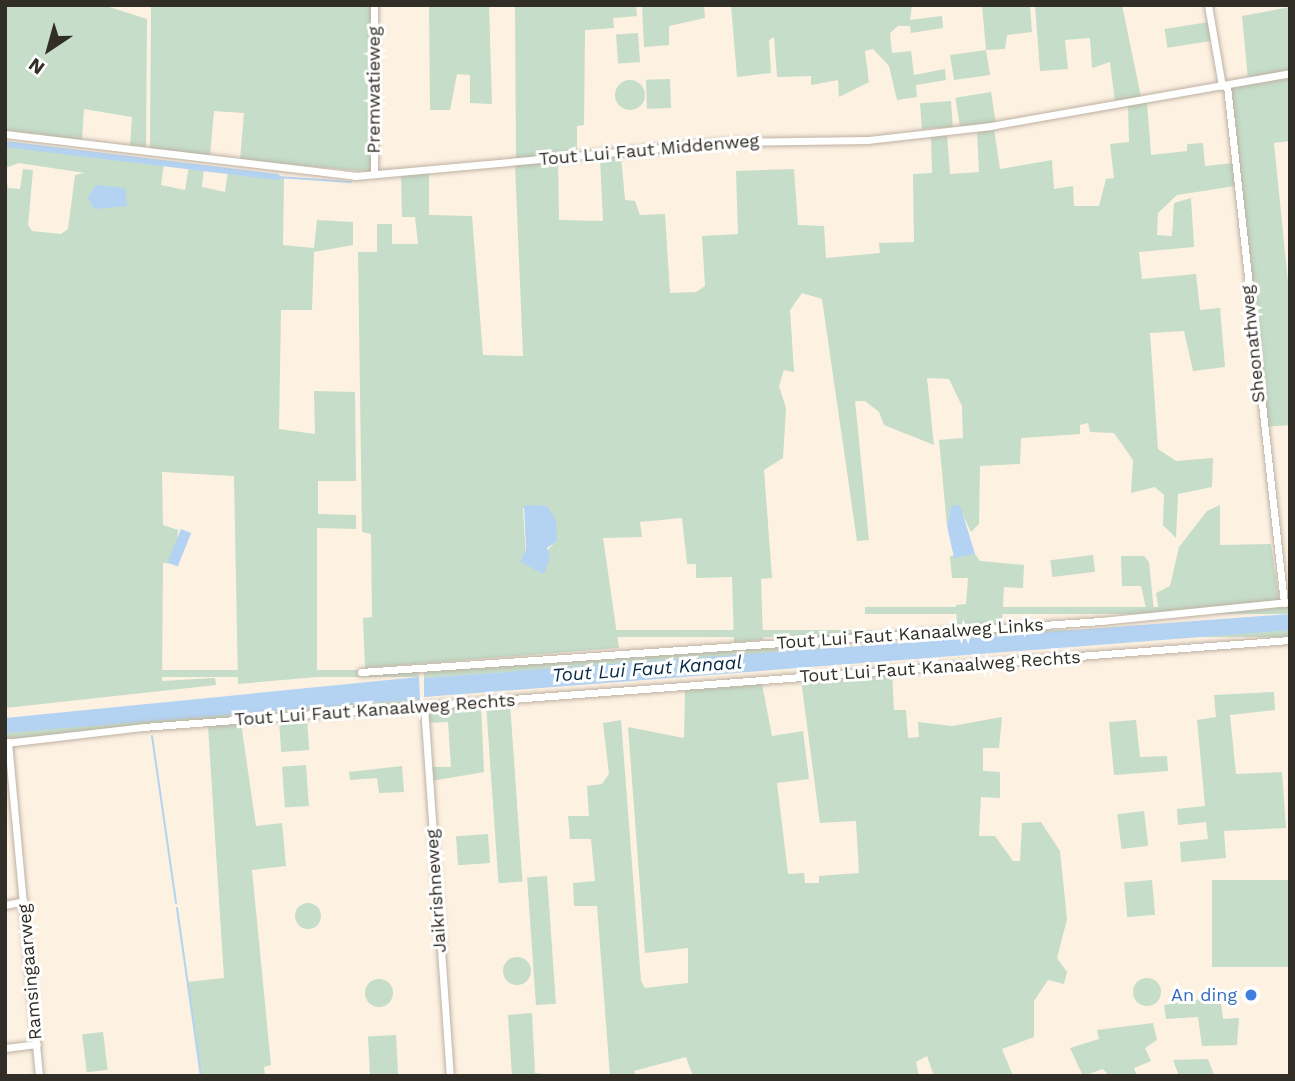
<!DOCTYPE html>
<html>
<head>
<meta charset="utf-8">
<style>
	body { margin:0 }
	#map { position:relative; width:1295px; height:1081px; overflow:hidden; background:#fdf1e2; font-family:"Work Sans",sans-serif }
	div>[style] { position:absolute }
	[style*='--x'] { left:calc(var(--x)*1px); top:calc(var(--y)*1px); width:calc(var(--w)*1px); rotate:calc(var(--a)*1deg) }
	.green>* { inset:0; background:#c5ddc9; transform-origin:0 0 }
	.round { border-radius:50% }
	.water>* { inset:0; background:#b4d3f3; transform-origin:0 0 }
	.stream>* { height:2px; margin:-1px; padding:0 1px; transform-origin:1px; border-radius:1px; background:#b4d3f3 }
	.canal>* { height:6px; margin:-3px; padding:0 3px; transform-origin:3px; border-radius:3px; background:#b4d3f3 }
	.roads { filter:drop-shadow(0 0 2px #bdb1a3) drop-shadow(0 0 2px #bdb1a3) }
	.minor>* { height:7px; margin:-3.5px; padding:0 3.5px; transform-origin:3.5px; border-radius:3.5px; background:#fff }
	.dots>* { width:19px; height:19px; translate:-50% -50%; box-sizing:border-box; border:4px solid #fff; border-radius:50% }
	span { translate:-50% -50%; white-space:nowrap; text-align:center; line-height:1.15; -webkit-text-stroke:6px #fff; paint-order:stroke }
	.street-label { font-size:18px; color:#312d27 }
	.shop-label { font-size:18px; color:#366cbe }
	.right { translate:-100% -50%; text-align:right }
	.water-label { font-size:19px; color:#072a49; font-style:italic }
	.frame { position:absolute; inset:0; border:7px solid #312d27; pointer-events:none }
	.north { position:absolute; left:14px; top:14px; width:70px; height:70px; -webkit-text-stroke:5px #fff; paint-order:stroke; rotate:216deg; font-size:19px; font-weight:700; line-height:28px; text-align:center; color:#312d27 }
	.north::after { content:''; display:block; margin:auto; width:24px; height:32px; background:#312d27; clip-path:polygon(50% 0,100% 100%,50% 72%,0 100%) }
</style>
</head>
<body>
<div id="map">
	<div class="green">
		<div style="clip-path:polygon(5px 5px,103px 5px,147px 19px,146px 147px,130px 146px,132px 117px,84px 109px,82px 140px,5px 130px)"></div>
		<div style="clip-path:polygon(151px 5px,372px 5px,372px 172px,240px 160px,244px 113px,214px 111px,210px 156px,150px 149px)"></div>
		<div style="clip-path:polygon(429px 5px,489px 5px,492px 104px,470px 103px,470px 75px,457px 74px,450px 110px,430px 110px)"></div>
		<div style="clip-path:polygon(515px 5px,636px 5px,637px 16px,613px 18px,614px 28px,585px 30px,584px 125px,577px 126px,577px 153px,516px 158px)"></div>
		<div style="clip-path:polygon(642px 5px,704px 5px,705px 18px,669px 26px,669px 45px,644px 47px)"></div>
		<div style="clip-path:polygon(731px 5px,912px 5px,910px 20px,942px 16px,943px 28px,911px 33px,910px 26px,898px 26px,890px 33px,892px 53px,911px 51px,914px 75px,945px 69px,946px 80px,916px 85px,917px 97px,897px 100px,889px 66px,873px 49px,865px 51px,869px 82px,839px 97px,838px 80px,811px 85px,811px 76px,777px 77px,774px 37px,769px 40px,771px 73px,737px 77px)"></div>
		<div style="clip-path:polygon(982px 5px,1030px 6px,1032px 32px,1007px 35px,1005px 49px,986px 50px,990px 75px,954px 80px,950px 55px,986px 50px)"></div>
		<div style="clip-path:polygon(1035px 5px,1122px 5px,1141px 97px,1115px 102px,1110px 62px,1092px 68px,1090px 38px,1065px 40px,1068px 69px,1040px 71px)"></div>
		<div style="clip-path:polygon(1290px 7px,1290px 70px,1248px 79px,1242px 16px)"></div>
		<div style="left:1209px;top:22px;width:19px;height:45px;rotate:81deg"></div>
		<div style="left:638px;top:33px;width:29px;height:22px;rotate:86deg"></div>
		<div style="clip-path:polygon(1290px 78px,1290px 141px,1274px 143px,1290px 302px,1290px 425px,1265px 427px,1230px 88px)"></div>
		<div style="left:670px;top:79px;width:29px;height:24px;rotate:88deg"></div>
		<div class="round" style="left:615px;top:80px;width:30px;height:30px"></div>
		<div style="left:991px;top:92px;width:30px;height:36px;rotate:81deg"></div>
		<div style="left:951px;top:101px;width:26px;height:31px;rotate:86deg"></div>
		<div style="clip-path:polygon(evenodd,1147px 102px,1151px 155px,1187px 151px,1187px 144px,1203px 143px,1205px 166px,1233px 163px,1235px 186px,1177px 195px,1158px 213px,1157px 235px,1172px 236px,1174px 203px,1191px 198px,1194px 247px,1139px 252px,1142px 279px,1196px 274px,1200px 310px,1220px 308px,1225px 367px,1193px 371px,1184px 331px,1150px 333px,1158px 449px,1176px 461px,1213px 458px,1212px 487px,1178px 494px,1176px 538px,1163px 525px,1164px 495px,1155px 487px,1131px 493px,1133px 460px,1114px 433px,1090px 432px,1088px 423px,1080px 425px,1080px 434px,1021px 438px,1020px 464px,980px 466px,979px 524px,971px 532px,963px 515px,951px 506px,947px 526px,939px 440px,963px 438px,962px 406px,949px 379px,927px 378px,934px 445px,884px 425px,879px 412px,865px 401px,855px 401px,869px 540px,857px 541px,822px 299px,802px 293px,790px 310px,794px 372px,784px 370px,779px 386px,786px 408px,783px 458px,764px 470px,772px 578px,761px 579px,763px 640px,734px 642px,732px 577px,696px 578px,696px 564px,687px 564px,682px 518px,640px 522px,642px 537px,603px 538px,619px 648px,365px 668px,363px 618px,372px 617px,371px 534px,362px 532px,358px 252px,377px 252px,377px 224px,392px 224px,392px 244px,418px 244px,415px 217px,402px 217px,401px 174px,429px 173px,429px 215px,472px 216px,483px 355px,523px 356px,515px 164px,558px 162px,559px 220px,603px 221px,600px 158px,621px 156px,625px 200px,635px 201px,640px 215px,665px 214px,670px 293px,696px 292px,705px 286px,702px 236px,738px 234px,736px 171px,794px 169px,798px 225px,824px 226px,826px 258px,880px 253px,879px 243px,914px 242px,913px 174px,932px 173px,931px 137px,947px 135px,950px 174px,979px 172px,977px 132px,994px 129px,1000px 169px,1052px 160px,1054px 189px,1073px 186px,1074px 206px,1099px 206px,1106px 179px,1114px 178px,1110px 144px,1129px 142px,1128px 106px,1147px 102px,542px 507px,556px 541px,532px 567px,526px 561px,523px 508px,542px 507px)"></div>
		<div style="clip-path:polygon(5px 144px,164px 163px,161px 185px,185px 190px,189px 166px,204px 168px,202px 187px,225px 192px,228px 171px,284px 177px,283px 245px,314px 248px,317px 220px,353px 222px,353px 245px,314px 252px,312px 310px,281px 310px,279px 429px,315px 434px,314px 391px,355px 392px,356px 481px,318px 481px,318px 514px,356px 515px,356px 529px,317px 528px,317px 677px,238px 684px,234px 476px,162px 472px,163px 525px,178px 530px,175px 564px,163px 563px,162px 681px,215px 678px,216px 685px,5px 708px,5px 172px,8px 188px,20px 189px,23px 169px,33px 170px,28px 225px,32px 231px,61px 234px,68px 229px,75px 175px,85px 173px,19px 163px,5px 168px)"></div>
		<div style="clip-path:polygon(1220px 505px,1220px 545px,1271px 544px,1279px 600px,1159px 612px,1156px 593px,1170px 586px,1179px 547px,1207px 511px)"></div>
		<div style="clip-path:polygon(975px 554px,980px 561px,1024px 565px,1023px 588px,1004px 587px,1002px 624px,957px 626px,956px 605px,966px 604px,968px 578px,952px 578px,950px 556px)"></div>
		<div style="left:1093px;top:555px;width:17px;height:43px;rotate:83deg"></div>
		<div style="clip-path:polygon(1121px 556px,1144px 556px,1149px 562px,1154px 612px,1147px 613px,1141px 586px,1122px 586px)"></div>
		<div style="left:1290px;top:607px;width:7px;height:425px;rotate:90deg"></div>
		<div style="left:1290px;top:630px;width:7px;height:869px;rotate:90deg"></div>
		<div style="clip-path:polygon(824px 643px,840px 649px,424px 678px,424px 670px)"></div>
		<div style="left:419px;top:670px;width:7px;height:416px;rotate:90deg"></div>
		<div style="clip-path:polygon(892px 672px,894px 710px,906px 710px,908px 738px,919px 737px,918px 722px,952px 726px,1002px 717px,999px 748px,983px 748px,983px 771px,1000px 772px,1000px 798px,981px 797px,979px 836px,995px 836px,1013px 861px,1020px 861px,1022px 823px,1041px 822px,1060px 851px,1067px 919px,1057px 958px,1067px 972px,1064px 984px,1048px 980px,1034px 1001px,1034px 1037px,1002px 1049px,1013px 1076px,934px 1076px,927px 1056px,916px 1062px,919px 1076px,693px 1076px,686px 1057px,634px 1071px,636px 1076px,610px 1076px,597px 906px,574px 906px,573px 883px,595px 881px,591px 839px,570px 839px,568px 816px,589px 816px,587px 786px,602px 784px,609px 774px,603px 723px,621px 720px,641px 981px,645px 988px,688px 983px,688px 948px,645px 953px,628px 727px,684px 738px,685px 690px,762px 684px,772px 736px,803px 731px,809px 779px,777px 783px,788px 874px,804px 873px,805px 883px,819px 883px,819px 876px,859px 873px,856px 821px,820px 823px,801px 680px)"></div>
		<div style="clip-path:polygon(1274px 692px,1275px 710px,1230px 715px,1236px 774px,1282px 772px,1286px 828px,1224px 831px,1226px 858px,1181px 862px,1180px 842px,1208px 839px,1206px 822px,1178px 825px,1177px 809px,1205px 806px,1197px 720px,1216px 717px,1214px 695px)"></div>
		<div style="clip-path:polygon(420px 699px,420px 703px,5px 739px,5px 733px,64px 726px)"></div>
		<div style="left:510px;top:703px;width:179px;height:24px;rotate:86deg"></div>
		<div style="clip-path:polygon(481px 705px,484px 772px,431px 781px,430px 767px,451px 767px,448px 722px,428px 723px,427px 709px)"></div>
		<div style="left:307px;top:719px;width:31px;height:28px;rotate:86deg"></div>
		<div style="clip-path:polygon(1136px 720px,1140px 757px,1167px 756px,1168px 771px,1114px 775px,1109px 722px)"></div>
		<div style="clip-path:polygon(241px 723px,256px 826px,282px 823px,286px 866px,252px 870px,271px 1065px,264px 1067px,265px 1076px,201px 1076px,187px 982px,224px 978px,208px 726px)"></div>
		<div style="left:306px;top:765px;width:41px;height:24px;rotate:86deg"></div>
		<div style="clip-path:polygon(402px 766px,404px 792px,379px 793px,377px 778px,350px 780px,349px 772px)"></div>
		<div style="left:1144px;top:811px;width:35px;height:27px;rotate:83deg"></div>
		<div style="left:488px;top:834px;width:29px;height:32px;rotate:86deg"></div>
		<div style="left:547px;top:876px;width:128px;height:20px;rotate:86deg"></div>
		<div style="left:1152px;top:880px;width:35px;height:28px;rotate:85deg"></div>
		<div style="left:1290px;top:880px;width:87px;height:78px;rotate:90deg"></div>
		<div class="round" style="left:295px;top:903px;width:26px;height:26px"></div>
		<div class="round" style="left:503px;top:957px;width:28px;height:28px"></div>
		<div class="round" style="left:1133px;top:978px;width:28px;height:28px"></div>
		<div class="round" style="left:365px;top:979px;width:28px;height:28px"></div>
		<div style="clip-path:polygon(1220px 996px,1223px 1019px,1239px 1018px,1237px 1045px,1202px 1046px,1198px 1017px,1166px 1019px,1164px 1005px)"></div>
		<div style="clip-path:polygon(532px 1013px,535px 1073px,563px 1076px,512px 1076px,508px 1015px)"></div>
		<div style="clip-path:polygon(1153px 1023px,1157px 1040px,1145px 1048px,1151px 1061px,1134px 1068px,1137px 1076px,1109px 1076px,1103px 1069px,1083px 1076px,1070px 1048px,1099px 1039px,1097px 1030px)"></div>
		<div style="left:103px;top:1032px;width:38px;height:21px;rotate:83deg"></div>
		<div style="left:396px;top:1035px;width:41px;height:28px;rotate:87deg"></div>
		<div style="clip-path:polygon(1208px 1059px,1214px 1075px,1179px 1076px,1173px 1060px)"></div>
	</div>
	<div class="water">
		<div style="clip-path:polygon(96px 185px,125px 188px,127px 206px,94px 209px,88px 197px)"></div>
		<div style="clip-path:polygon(524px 505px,547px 506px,556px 520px,557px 541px,547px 548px,550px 558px,544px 574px,520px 562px,526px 550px)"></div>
		<div style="clip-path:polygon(960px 505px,975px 554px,954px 558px,947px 526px,951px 506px)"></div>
		<div style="left:181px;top:529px;width:11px;height:36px;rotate:22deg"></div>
		<div style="clip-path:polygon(1290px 614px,1290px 630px,424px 697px,424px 678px)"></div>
		<div style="clip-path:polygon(419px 677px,420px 699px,5px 733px,5px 718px)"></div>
	</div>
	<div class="stream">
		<div style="--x:277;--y:177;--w:74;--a:3.9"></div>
		<div style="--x:152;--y:736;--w:169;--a:81.8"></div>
		<div style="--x:177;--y:908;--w:170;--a:81.9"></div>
	</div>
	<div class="canal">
		<div style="--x:5;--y:144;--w:274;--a:6.9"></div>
	</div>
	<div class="roads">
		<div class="minor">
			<div style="--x:374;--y:5;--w:169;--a:90"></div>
			<div style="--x:1208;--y:5;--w:82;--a:80.2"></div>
			<div style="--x:1227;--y:86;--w:520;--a:83.71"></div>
			<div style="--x:5;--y:134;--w:353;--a:6.8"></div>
			<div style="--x:355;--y:176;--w:374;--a:-5.2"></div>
			<div style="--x:727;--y:142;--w:141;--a:-0.8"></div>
			<div style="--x:868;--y:140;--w:123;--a:-6.5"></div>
			<div style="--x:990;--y:126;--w:305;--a:-10"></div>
			<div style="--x:361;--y:672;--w:743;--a:-3.94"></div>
			<div style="--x:1102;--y:621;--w:189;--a:-5.8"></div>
			<div style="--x:424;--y:706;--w:371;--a:86"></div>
			<div style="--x:8;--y:742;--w:335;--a:84.7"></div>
			<div style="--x:5;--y:743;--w:139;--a:-6.6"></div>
			<div style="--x:143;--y:727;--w:1150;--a:-4.34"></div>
			<div style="--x:5;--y:905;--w:19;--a:-12"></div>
			<div style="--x:5;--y:1048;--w:32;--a:-7"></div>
		</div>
	</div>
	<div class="dots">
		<div style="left:1251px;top:995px;background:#3f7fe0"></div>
	</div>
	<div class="street-label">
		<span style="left:374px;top:90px;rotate:-90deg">Premwatieweg</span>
		<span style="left:649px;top:150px;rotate:-5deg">Tout Lui Faut Middenweg</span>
		<span style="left:1253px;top:344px;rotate:-96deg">Sheonathweg</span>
		<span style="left:910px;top:634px;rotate:-4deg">Tout Lui Faut Kanaalweg Links</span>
		<span style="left:940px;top:667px;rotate:-4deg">Tout Lui Faut Kanaalweg Rechts</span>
		<span style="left:375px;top:710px;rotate:-4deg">Tout Lui Faut Kanaalweg Rechts</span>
		<span style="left:436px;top:891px;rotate:-94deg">Jaikrishneweg</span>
		<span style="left:30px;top:972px;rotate:-95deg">Ramsingaarweg</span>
	</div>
	<div class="shop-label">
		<span class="right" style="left:1237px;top:995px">An ding</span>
	</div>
	<div class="water-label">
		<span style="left:647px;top:669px;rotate:-4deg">Tout Lui Faut Kanaal</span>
	</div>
	<div class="frame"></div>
	<div class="north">N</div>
</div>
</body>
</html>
